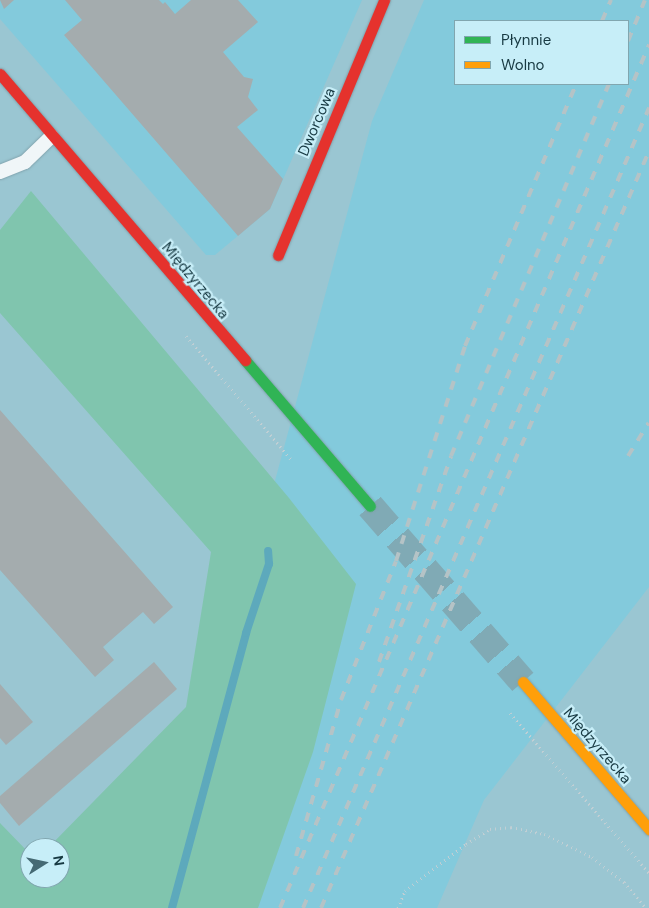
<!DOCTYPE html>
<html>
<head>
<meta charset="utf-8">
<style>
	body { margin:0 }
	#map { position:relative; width:649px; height:908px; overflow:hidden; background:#9ac6d2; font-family:"DM Sans",sans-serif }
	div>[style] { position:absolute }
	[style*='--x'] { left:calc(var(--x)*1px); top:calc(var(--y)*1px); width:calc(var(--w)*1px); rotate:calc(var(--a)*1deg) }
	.built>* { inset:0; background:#83cadc }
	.green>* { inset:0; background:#80c5ae }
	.stream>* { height:8px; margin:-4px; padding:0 4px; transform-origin:4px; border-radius:4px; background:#5da9bc }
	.building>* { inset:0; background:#a4acae }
	.secondary-tunnel>* { height:28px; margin-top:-14px; transform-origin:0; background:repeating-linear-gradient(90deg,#80aab5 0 28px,transparent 0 42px) }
	.path>* { height:3px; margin-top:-1.5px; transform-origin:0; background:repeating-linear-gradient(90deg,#c1cfd4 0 1px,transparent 0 5px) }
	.roads { filter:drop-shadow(0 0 1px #80a3ad) drop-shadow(0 0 1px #80a3ad) }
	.lane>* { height:14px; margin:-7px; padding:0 7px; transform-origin:7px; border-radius:7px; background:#f0f6f8 }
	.fast>* { height:11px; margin:-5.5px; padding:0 5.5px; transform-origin:5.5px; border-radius:5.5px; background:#30b455 }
	.slow>* { height:11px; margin:-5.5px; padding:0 5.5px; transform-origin:5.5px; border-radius:5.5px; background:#ff9f0a }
	.jam>* { height:11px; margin:-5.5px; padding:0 5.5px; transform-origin:5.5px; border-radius:5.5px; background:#e5322d }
	.rail>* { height:4px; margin-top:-2px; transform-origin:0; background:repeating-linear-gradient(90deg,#b5c3c6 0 9px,transparent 0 18px) }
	span { translate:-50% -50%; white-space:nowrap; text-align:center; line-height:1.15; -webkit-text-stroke:4.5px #c7eef8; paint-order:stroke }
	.street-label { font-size:15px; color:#173942 }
	.legend { position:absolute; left:454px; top:20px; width:175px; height:65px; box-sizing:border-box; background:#c7eef8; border:1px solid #81a6af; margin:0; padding:6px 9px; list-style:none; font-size:15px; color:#173942 }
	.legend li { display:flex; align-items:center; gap:10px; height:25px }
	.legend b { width:25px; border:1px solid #81a6af }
	.north { position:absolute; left:20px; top:838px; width:50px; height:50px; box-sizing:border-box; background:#c7eef8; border:1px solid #81a6af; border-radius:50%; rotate:80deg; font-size:14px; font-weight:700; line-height:20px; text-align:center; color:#173942 }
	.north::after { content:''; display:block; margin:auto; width:18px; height:22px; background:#456a74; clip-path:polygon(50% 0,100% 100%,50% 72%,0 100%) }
</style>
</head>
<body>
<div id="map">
	<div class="built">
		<div style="clip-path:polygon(0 0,362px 0,270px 209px,215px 255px,206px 255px,0 19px)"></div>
		<div style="clip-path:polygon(evenodd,424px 0,649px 0,649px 587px,484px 800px,437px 908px,164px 908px,197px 770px,372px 121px,424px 0,455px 21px,628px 21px,628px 84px,455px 84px,455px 21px)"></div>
	</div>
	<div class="green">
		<div style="clip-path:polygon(31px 191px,289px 498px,356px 584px,313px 752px,258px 908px,0 908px,0 823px,30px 854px,30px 878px,60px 878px,60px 848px,48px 848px,186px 707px,211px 552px,0 313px,0 230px)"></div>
	</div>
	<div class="stream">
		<div style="--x:172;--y:908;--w:285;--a:-74.9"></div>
		<div style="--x:246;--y:633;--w:73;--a:-71.6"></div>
		<div style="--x:269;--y:564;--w:13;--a:-94"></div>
	</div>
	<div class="building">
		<div style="clip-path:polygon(0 0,14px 0,4px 9px)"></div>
		<div style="clip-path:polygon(65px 0,159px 0,163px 4px,165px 2px,175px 14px,191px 0,238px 0,258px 22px,223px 52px,244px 77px,253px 79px,248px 97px,258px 110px,237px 127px,283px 179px,270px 209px,238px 236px,64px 35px,82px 20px)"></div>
		<div style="clip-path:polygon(0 410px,173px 607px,154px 624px,143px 612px,103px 647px,114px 660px,95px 677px,0 570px)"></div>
		<div style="clip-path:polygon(154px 662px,177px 689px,19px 826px,0 803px,0 796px)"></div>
		<div style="clip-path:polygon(0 684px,33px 722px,6px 745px,0 738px)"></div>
	</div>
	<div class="secondary-tunnel">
		<div style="--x:370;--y:506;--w:233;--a:49"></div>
	</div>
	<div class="path">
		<div style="--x:186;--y:336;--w:163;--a:49.5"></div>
		<div style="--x:510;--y:713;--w:212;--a:49"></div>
		<div style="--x:398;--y:908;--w:18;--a:-68"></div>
		<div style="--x:405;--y:891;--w:77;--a:-37.6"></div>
		<div style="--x:466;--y:844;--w:28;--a:-32"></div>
		<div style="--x:490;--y:829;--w:21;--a:-5"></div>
		<div style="--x:511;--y:827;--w:34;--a:12"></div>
		<div style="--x:544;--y:834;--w:53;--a:25.6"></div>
		<div style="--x:592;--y:857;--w:41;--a:38"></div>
		<div style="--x:624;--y:882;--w:34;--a:50"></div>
	</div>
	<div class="roads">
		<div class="lane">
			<div style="--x:0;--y:172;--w:27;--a:-22"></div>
			<div style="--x:25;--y:162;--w:37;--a:-44"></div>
		</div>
		<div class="fast">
			<div style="--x:245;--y:360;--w:192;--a:49.4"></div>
		</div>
		<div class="slow">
			<div style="--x:523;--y:682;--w:194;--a:49.4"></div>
		</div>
		<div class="jam">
			<div style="--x:0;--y:74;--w:377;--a:49.4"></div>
			<div style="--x:278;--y:255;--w:276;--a:-67.4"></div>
		</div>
	</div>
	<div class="rail">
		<div style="--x:602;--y:21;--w:23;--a:-67"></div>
		<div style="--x:628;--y:41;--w:44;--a:-67.5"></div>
		<div style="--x:628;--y:456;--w:39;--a:-58"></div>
		<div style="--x:379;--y:662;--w:218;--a:-70.7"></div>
		<div style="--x:451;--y:456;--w:404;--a:-67"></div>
		<div style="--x:296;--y:856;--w:162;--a:-73.9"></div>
		<div style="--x:341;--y:700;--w:149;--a:-68.4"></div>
		<div style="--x:396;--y:561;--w:226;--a:-72.2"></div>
		<div style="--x:465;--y:346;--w:285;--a:-67"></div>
		<div style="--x:280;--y:908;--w:939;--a:-66.85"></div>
		<div style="--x:303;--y:908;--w:872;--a:-66.61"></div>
		<div style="--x:321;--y:908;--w:825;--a:-66.57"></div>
	</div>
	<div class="street-label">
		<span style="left:317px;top:122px;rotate:-67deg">Dworcowa</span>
		<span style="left:195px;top:281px;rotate:50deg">Międzyrzecka</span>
		<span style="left:597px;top:746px;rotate:49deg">Międzyrzecka</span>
	</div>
	<ul class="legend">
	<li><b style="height:6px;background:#30b455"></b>Płynnie</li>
	<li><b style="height:6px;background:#ff9f0a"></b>Wolno</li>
	</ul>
	<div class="north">N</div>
</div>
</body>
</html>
